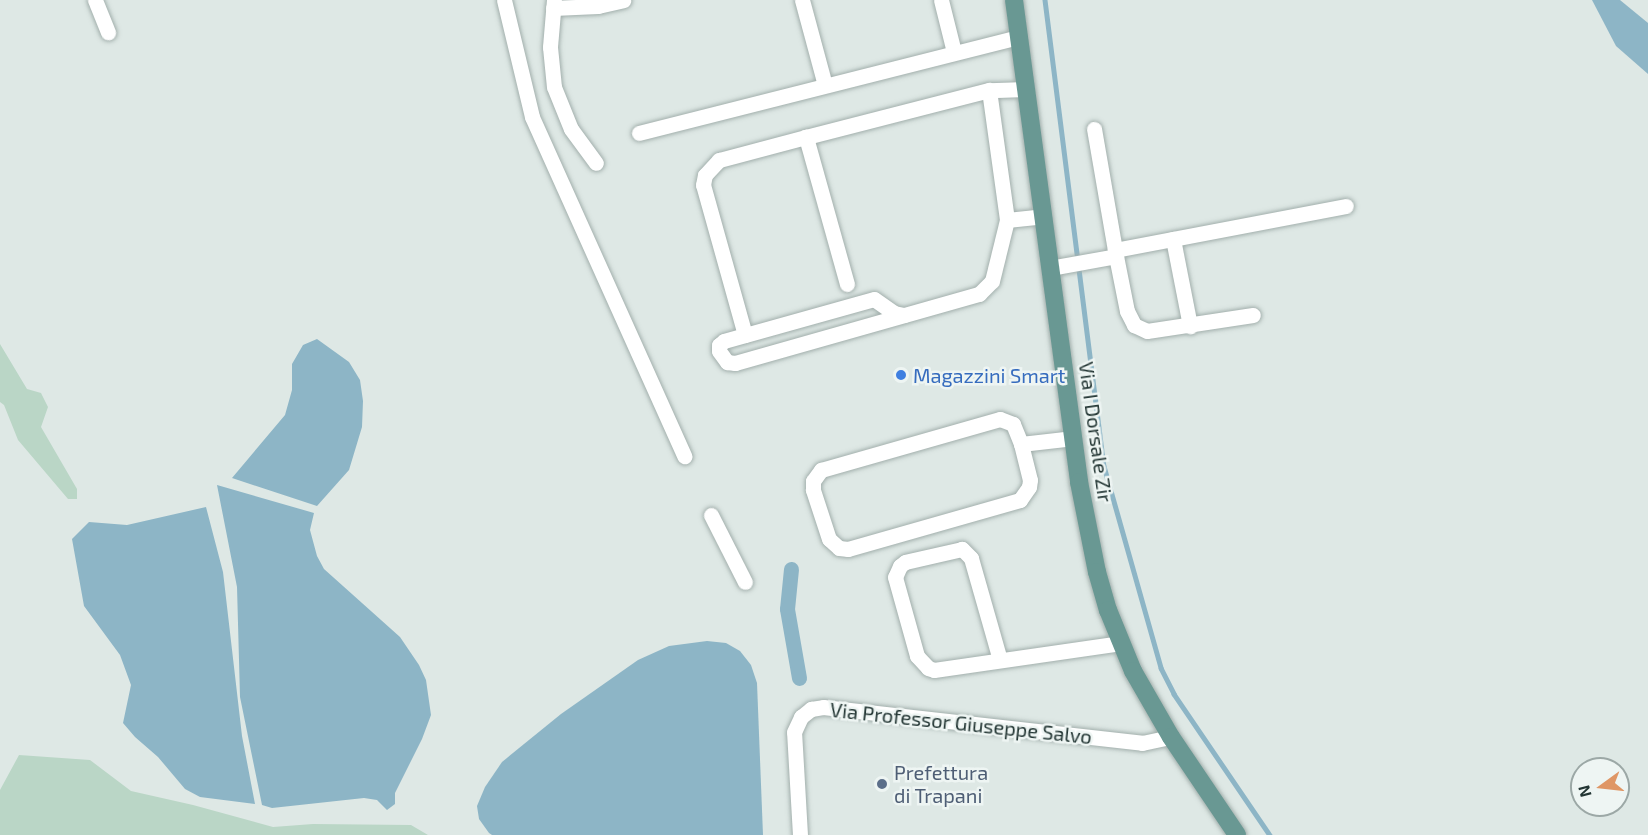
<!DOCTYPE html>
<html>
<head>
<meta charset="utf-8">
<style>
	body { margin:0 }
	#map { position:relative; width:1648px; height:835px; overflow:hidden; background:#dee8e5; font-family:"Exo 2",sans-serif }
	div>[style] { position:absolute }
	[style*='--x'] { left:calc(var(--x)*1px); top:calc(var(--y)*1px); width:calc(var(--w)*1px); rotate:calc(var(--a)*1deg) }
	.green>* { inset:0; background:#bad6c6 }
	.water>* { inset:0; background:#8db5c6 }
	.stream>* { height:4.5px; margin:-2.25px; padding:0 2.25px; transform-origin:2.25px; border-radius:2.25px; background:#8db5c6 }
	.canal>* { height:15px; margin:-7.5px; padding:0 7.5px; transform-origin:7.5px; border-radius:7.5px; background:#8db5c6 }
	.roads { filter:drop-shadow(0 0 2px #a2afac) drop-shadow(0 0 2px #a2afac) }
	.minor>* { height:15px; margin:-7.5px; padding:0 7.5px; transform-origin:7.5px; border-radius:7.5px; background:#fff }
	.major>* { height:18px; margin:-9px; padding:0 9px; transform-origin:9px; border-radius:9px; background:#699893 }
	.dots>* { width:16px; height:16px; translate:-50% -50%; box-sizing:border-box; border:3px solid #eef5f3; border-radius:50% }
	span { translate:-50% -50%; white-space:nowrap; text-align:center; line-height:1.15; -webkit-text-stroke:5px #eef5f3; paint-order:stroke }
	.shop-label { font-size:20px; color:#366cbe }
	.left { translate:0 -50%; text-align:left }
	.street-label { font-size:20px; color:#223533 }
	.service-label { font-size:20px; color:#4e5e75 }
	.north { position:absolute; left:1570px; top:757px; width:60px; height:60px; box-sizing:border-box; background:#eef5f3; border:2px solid #9ca8a6; border-radius:50%; rotate:255deg; font-size:16px; font-weight:700; line-height:24px; text-align:center; color:#223533 }
	.north::after { content:''; display:block; margin:auto; width:21px; height:27px; background:#df9665; clip-path:polygon(50% 0,100% 100%,50% 72%,0 100%) }
</style>
</head>
<body>
<div id="map">
	<div class="green">
		<div style="clip-path:polygon(0 344px,27px 389px,41px 393px,48px 407px,41px 427px,77px 489px,77px 499px,68px 499px,18px 440px,4px 405px,0 402px)"></div>
		<div style="clip-path:polygon(19px 755px,90px 760px,131px 791px,193px 805px,273px 827px,313px 824px,411px 825px,428px 835px,0 835px,0 790px)"></div>
	</div>
	<div class="water">
		<div style="clip-path:polygon(1592px 0,1620px 0,1648px 23px,1648px 74px,1616px 46px)"></div>
		<div style="clip-path:polygon(317px 339px,349px 362px,360px 380px,363px 401px,362px 427px,349px 470px,317px 506px,232px 478px,285px 415px,292px 390px,292px 364px,303px 345px)"></div>
		<div style="clip-path:polygon(217px 485px,314px 513px,310px 530px,317px 556px,324px 569px,400px 637px,419px 665px,426px 680px,431px 715px,422px 739px,395px 793px,395px 804px,387px 810px,377px 800px,364px 798px,272px 808px,262px 805px,240px 697px,237px 587px)"></div>
		<div style="clip-path:polygon(206px 507px,223px 572px,242px 736px,255px 804px,200px 797px,185px 789px,158px 757px,135px 737px,123px 723px,131px 685px,120px 655px,84px 606px,72px 539px,89px 522px,127px 525px)"></div>
		<div style="clip-path:polygon(707px 641px,726px 643px,740px 651px,751px 665px,757px 683px,763px 835px,492px 835px,489px 833px,479px 819px,477px 806px,485px 787px,502px 762px,561px 714px,638px 660px,669px 646px)"></div>
	</div>
	<div class="stream">
		<div style="--x:1045;--y:0;--w:470;--a:82.8"></div>
		<div style="--x:1104;--y:466;--w:210;--a:74.2"></div>
		<div style="--x:1161;--y:668;--w:29;--a:63"></div>
		<div style="--x:1174;--y:694;--w:171;--a:55.8"></div>
	</div>
	<div class="canal">
		<div style="--x:791;--y:569;--w:40;--a:95.7"></div>
		<div style="--x:787;--y:609;--w:70;--a:80.1"></div>
	</div>
	<div class="roads">
		<div class="minor">
			<div style="--x:95;--y:0;--w:35;--a:68"></div>
			<div style="--x:504;--y:0;--w:120;--a:76.5"></div>
			<div style="--x:532;--y:117;--w:372;--a:65.8"></div>
			<div style="--x:554;--y:0;--w:47;--a:94.9"></div>
			<div style="--x:550;--y:47;--w:40;--a:84.3"></div>
			<div style="--x:554;--y:87;--w:45;--a:68"></div>
			<div style="--x:571;--y:129;--w:42;--a:53.7"></div>
			<div style="--x:802;--y:0;--w:88;--a:74.9"></div>
			<div style="--x:941;--y:0;--w:54;--a:76"></div>
			<div style="--x:553;--y:8;--w:45;--a:-2.5"></div>
			<div style="--x:598;--y:6;--w:26;--a:-13"></div>
			<div style="--x:1026;--y:89;--w:37;--a:178"></div>
			<div style="--x:989;--y:90;--w:131;--a:82.1"></div>
			<div style="--x:1007;--y:220;--w:36;--a:-6"></div>
			<div style="--x:639;--y:133;--w:392;--a:-14.2"></div>
			<div style="--x:1173;--y:239;--w:89;--a:78.9"></div>
			<div style="--x:1115;--y:250;--w:235;--a:-10.8"></div>
			<div style="--x:1116;--y:256;--w:56;--a:78.7"></div>
			<div style="--x:1127;--y:311;--w:16;--a:63"></div>
			<div style="--x:1134;--y:325;--w:14;--a:25"></div>
			<div style="--x:1147;--y:331;--w:107;--a:-8.6"></div>
			<div style="--x:1050;--y:268;--w:67;--a:-10.3"></div>
			<div style="--x:1116;--y:256;--w:129;--a:-99.8"></div>
			<div style="--x:847;--y:284;--w:153;--a:-105.6"></div>
			<div style="--x:806;--y:137;--w:189;--a:-14.4"></div>
			<div style="--x:904;--y:315;--w:10;--a:-169"></div>
			<div style="--x:894;--y:313;--w:24;--a:-145"></div>
			<div style="--x:874;--y:299;--w:156;--a:164.4"></div>
			<div style="--x:724;--y:341;--w:6;--a:141"></div>
			<div style="--x:719;--y:345;--w:6;--a:90"></div>
			<div style="--x:719;--y:351;--w:14;--a:54"></div>
			<div style="--x:727;--y:362;--w:8;--a:7"></div>
			<div style="--x:735;--y:363;--w:254;--a:-15.8"></div>
			<div style="--x:979;--y:294;--w:18;--a:-45"></div>
			<div style="--x:992;--y:281;--w:63;--a:-76.2"></div>
			<div style="--x:745;--y:335;--w:156;--a:-105.6"></div>
			<div style="--x:703;--y:185;--w:10;--a:-79"></div>
			<div style="--x:705;--y:175;--w:21;--a:-47"></div>
			<div style="--x:719;--y:160;--w:90;--a:-14.8"></div>
			<div style="--x:1021;--y:444;--w:37;--a:76"></div>
			<div style="--x:1030;--y:480;--w:7;--a:98"></div>
			<div style="--x:1029;--y:487;--w:16;--a:125"></div>
			<div style="--x:1020;--y:500;--w:179;--a:164.1"></div>
			<div style="--x:848;--y:549;--w:9;--a:-174"></div>
			<div style="--x:839;--y:548;--w:13;--a:-138"></div>
			<div style="--x:829;--y:539;--w:52;--a:-108.1"></div>
			<div style="--x:813;--y:490;--w:9;--a:-90"></div>
			<div style="--x:813;--y:481;--w:14;--a:-54"></div>
			<div style="--x:821;--y:470;--w:186;--a:-15.9"></div>
			<div style="--x:1000;--y:419;--w:14;--a:21"></div>
			<div style="--x:1013;--y:424;--w:22;--a:68"></div>
			<div style="--x:1021;--y:444;--w:53;--a:-6.5"></div>
			<div style="--x:711;--y:515;--w:75;--a:63.1"></div>
			<div style="--x:1000;--y:660;--w:106;--a:-105.9"></div>
			<div style="--x:971;--y:558;--w:13;--a:-135"></div>
			<div style="--x:962;--y:549;--w:58;--a:167.2"></div>
			<div style="--x:905;--y:562;--w:6;--a:141"></div>
			<div style="--x:900;--y:566;--w:12;--a:114"></div>
			<div style="--x:895;--y:577;--w:82;--a:74.4"></div>
			<div style="--x:917;--y:656;--w:16;--a:47"></div>
			<div style="--x:928;--y:668;--w:6;--a:18"></div>
			<div style="--x:934;--y:670;--w:189;--a:-8.2"></div>
			<div style="--x:800;--y:835;--w:103;--a:-93.3"></div>
			<div style="--x:794;--y:732;--w:17;--a:-65"></div>
			<div style="--x:801;--y:717;--w:13;--a:-39"></div>
			<div style="--x:811;--y:709;--w:12;--a:-9"></div>
			<div style="--x:823;--y:707;--w:321;--a:6.4"></div>
			<div style="--x:1142;--y:743;--w:30;--a:-12"></div>
		</div>
		<div class="major">
			<div style="--x:1014;--y:0;--w:486;--a:82.3"></div>
			<div style="--x:1079;--y:482;--w:92;--a:78.7"></div>
			<div style="--x:1097;--y:572;--w:40;--a:74"></div>
			<div style="--x:1108;--y:610;--w:66;--a:67.7"></div>
			<div style="--x:1133;--y:671;--w:76;--a:60.1"></div>
			<div style="--x:1171;--y:737;--w:118;--a:56"></div>
		</div>
	</div>
	<div class="dots">
		<div style="left:901px;top:375px;background:#3f7fe0"></div>
		<div style="left:882px;top:784px;background:#5c6f8a"></div>
	</div>
	<div class="shop-label">
		<span class="left" style="left:913px;top:375px">Magazzini Smart</span>
	</div>
	<div class="street-label">
		<span style="left:1096px;top:432px;rotate:82deg">Via I Dorsale Zir</span>
		<span style="left:961px;top:723px;rotate:6deg">Via Professor Giuseppe Salvo</span>
	</div>
	<div class="service-label">
		<span class="left" style="left:894px;top:784px">Prefettura<br>di Trapani</span>
	</div>
	<div class="north">N</div>
</div>
</body>
</html>
